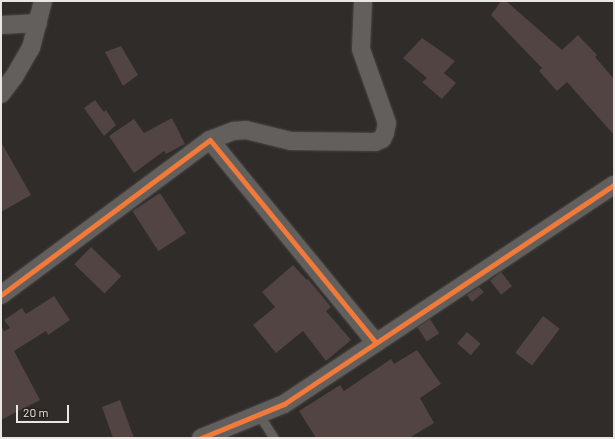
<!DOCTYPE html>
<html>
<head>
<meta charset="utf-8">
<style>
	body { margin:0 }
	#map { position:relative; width:615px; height:439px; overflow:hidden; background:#2f2c2a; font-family:Barlow,sans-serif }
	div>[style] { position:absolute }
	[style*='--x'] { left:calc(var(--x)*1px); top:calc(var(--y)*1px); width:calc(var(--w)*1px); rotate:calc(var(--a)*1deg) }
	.building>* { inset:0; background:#514442; transform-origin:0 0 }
	.roads { filter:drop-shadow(0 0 1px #4a4745) drop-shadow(0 0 1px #4a4745) }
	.service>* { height:9px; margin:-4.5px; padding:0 4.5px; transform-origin:4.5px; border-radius:4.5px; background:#625f5d }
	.minor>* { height:18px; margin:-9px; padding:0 9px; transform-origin:9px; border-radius:9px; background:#625f5d }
	.cycleway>* { height:5px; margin:-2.5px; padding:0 2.5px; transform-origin:2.5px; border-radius:2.5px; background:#f17a3a }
	span { translate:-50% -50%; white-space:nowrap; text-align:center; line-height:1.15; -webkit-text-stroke:4px #28221e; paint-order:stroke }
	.frame { position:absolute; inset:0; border:2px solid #eae6e3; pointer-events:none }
	.scale { position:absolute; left:16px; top:405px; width:53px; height:18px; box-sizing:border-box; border:2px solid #eae6e3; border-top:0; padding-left:5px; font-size:12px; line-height:14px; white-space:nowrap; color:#eae6e3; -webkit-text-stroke:3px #28221e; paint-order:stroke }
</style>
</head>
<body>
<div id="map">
	<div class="building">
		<div style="clip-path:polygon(501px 1px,506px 1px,562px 50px,578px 35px,597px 55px,595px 57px,614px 79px,614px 135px,567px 82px,557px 91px,539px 71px,542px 68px,491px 15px)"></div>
		<div style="clip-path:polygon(422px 38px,455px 61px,444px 73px,456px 83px,442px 99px,422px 82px,427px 78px,403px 58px)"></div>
		<div style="clip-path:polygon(121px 46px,138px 75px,123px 86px,105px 52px)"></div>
		<div style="clip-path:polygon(95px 100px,104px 112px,106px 110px,116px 125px,104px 136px,84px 108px)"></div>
		<div style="clip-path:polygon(172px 118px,185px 144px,166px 154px,164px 151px,134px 173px,109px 136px,134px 119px,144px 133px)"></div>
		<div style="clip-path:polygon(1px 142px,31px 195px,1px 212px)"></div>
		<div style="left:160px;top:193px;width:48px;height:33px;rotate:57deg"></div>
		<div style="left:91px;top:247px;width:42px;height:24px;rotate:44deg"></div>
		<div style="clip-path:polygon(293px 265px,307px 280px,308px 279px,331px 307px,326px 311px,351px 340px,326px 361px,303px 331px,276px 353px,253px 325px,275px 307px,262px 292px)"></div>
		<div style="left:501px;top:272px;width:18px;height:14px;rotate:52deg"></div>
		<div style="clip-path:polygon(479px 287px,484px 292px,472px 302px,467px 295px)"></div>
		<div style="clip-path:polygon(54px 296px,70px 320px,48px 335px,46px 331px,14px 351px,40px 400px,1px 420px,1px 326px,4px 331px,10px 328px,4px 320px,22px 308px,26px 314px)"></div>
		<div style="left:543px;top:316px;width:21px;height:46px;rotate:37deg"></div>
		<div style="left:430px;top:319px;width:17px;height:15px;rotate:57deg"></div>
		<div style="left:467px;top:332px;width:18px;height:15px;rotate:41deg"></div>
		<div style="clip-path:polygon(417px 350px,441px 384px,420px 398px,434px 423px,409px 438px,316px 438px,299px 411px,340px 385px,344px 391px,391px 359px,394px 364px)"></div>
		<div style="clip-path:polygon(120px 400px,134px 438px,113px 438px,102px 407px)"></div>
	</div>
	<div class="roads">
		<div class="service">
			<div style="--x:259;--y:415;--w:27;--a:57"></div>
		</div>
		<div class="minor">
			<div style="--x:1;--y:25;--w:37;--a:-3"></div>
			<div style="--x:1;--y:94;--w:21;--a:-53"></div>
			<div style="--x:14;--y:77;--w:34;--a:-60"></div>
			<div style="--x:31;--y:48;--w:49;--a:-75.7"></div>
			<div style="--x:210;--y:140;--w:26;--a:-21"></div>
			<div style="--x:234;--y:131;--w:12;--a:-5"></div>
			<div style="--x:246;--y:130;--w:46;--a:13.7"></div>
			<div style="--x:291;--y:141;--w:84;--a:0.7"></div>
			<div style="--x:375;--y:142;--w:8;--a:-23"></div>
			<div style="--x:382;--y:139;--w:7;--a:-63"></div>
			<div style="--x:385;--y:133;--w:10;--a:-79"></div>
			<div style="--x:387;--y:123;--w:78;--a:-109.4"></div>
			<div style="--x:361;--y:49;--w:48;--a:-87.6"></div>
			<div style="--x:1;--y:295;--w:260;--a:-36.6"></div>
			<div style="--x:210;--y:140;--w:262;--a:50.7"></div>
			<div style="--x:201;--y:438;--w:90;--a:-22.3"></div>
			<div style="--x:284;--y:404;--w:396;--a:-33.6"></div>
		</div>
	</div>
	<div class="cycleway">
		<div style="--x:1;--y:295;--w:260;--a:-36.6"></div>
		<div style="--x:210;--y:140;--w:262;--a:50.7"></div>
		<div style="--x:201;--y:438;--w:90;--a:-22.3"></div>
		<div style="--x:284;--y:404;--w:396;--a:-33.6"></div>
	</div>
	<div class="frame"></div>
	<div class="scale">20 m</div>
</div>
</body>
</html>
